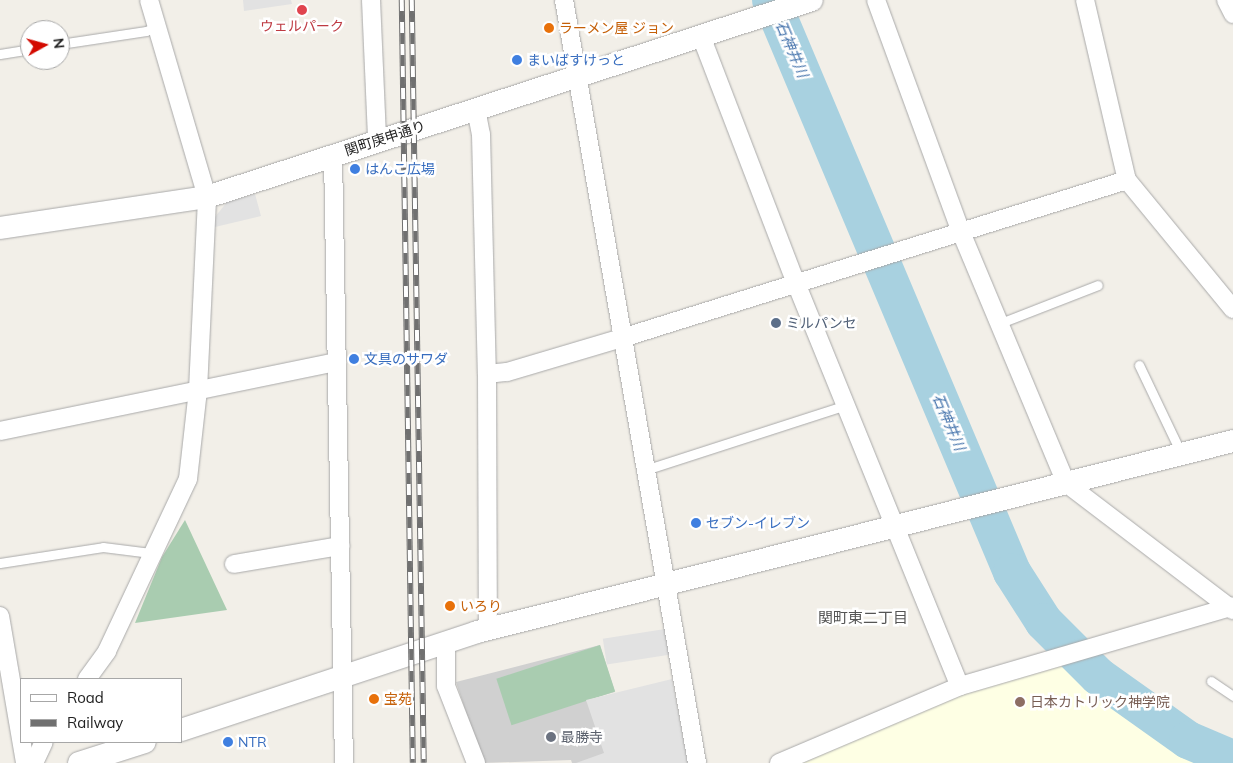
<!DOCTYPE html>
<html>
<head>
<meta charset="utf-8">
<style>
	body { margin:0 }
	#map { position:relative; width:1233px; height:763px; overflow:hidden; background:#f2efe8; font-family:Mulish,"Noto Sans JP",sans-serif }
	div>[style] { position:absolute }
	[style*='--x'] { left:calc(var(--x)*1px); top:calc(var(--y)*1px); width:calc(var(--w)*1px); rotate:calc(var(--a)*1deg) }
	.education>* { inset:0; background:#feffe4 }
	.religious>* { inset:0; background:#d0d0d0 }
	.cemetery>* { inset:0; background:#a9ccb0; transform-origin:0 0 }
	.parking>* { inset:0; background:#e2e2e2; transform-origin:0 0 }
	.river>* { height:38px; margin:-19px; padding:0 19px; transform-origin:19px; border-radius:19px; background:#a8d1e0 }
	.roads { filter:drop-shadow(0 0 1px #a9a9a9) drop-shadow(0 0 1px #a9a9a9) }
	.service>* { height:9px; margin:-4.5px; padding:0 4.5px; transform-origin:4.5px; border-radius:4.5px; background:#fff }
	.minor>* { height:18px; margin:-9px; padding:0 9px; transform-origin:9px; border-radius:9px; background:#fff }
	.tertiary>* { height:22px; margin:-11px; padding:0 11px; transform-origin:11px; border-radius:11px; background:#fff }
	.rail>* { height:5.5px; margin-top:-2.75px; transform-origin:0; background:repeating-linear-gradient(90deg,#fff 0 11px,#707070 0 22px); box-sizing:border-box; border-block:1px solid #707070 }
	.dots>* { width:14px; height:14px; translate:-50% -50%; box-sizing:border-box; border:2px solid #fff; border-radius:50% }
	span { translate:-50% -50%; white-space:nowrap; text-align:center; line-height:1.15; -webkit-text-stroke:5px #fff; paint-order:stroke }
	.health-label { font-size:14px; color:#be3a42 }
	.food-label { font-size:14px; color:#c56008 }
	.left { translate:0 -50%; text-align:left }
	.shop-label { font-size:14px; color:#366cbe }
	.street-label { font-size:14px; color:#222 }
	.service-label { font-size:14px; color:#4e5e75 }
	.education-label { font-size:14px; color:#785e54 }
	.worship-label { font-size:14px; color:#5b616d }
	.water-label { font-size:15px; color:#4775ad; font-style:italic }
	.neighbourhood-label { font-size:15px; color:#555 }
	.legend { position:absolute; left:20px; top:678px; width:162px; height:65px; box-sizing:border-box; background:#fff; border:1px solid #a7a7a7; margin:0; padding:6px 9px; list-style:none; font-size:15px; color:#222 }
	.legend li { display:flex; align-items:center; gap:10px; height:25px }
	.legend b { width:25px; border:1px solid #a7a7a7 }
	.north { position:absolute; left:20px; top:20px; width:50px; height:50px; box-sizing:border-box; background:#fff; border:1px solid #a7a7a7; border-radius:50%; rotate:83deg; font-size:14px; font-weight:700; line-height:20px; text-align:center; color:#222 }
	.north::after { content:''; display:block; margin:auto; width:18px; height:22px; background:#d30a00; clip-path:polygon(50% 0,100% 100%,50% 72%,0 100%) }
</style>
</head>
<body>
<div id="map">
	<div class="education">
		<div style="clip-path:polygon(1065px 663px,1125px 716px,1201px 763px,794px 763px,961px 689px)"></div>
	</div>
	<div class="religious">
		<div style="clip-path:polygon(600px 645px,615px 692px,586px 700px,627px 763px,572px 763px,571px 760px,483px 763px,456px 682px)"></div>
	</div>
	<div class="cemetery">
		<div style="clip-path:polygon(185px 520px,227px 610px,135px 623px,162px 557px)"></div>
		<div style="left:600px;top:645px;width:49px;height:109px;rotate:72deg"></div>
	</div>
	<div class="parking">
		<div style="clip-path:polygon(243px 0,291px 0,292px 4px,244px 11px)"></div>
		<div style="clip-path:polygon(255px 194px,261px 216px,215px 227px,215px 217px,227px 202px)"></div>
		<div style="left:665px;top:629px;width:26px;height:63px;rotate:81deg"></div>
		<div style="clip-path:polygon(672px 679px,688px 763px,576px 763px,604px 753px,586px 700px)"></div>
	</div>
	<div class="river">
		<div style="--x:771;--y:0;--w:621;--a:67.15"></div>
		<div style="--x:1012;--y:572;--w:59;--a:57.4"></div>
		<div style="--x:1044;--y:622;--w:76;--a:45"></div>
		<div style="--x:1098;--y:676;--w:110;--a:35.4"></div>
		<div style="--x:1188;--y:740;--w:49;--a:22.9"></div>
	</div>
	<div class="roads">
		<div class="service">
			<div style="--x:60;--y:44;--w:87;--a:-8.6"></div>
			<div style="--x:146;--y:31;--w:12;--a:-24"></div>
			<div style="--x:0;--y:54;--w:30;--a:-9"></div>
			<div style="--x:998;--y:324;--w:107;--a:-21.3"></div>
			<div style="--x:1139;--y:365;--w:98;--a:64.5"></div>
			<div style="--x:645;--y:470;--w:211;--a:-17.9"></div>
			<div style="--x:0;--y:563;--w:104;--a:-8.8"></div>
			<div style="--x:103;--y:547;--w:48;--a:7.1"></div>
			<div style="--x:1211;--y:681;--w:27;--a:34"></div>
		</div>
		<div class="minor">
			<div style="--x:371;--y:0;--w:140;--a:87.5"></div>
			<div style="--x:564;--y:0;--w:775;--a:80.11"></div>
			<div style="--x:876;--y:0;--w:247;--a:69.9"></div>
			<div style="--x:961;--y:232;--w:272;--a:67.3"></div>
			<div style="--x:1066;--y:483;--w:210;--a:37.3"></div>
			<div style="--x:1085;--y:0;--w:185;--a:76.9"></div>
			<div style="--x:1127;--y:180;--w:167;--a:50.6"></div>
			<div style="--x:1226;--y:0;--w:16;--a:63"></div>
			<div style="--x:701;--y:36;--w:265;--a:69"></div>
			<div style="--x:796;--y:283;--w:435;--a:67.9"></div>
			<div style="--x:476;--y:109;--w:25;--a:79"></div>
			<div style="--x:481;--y:134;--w:240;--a:88.6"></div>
			<div style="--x:487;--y:374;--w:255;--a:89.8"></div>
			<div style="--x:333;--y:154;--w:609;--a:88.97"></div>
			<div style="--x:487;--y:374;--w:20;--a:-6"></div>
			<div style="--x:507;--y:372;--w:120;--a:-16.5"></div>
			<div style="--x:622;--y:338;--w:529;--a:-17.37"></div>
			<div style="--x:0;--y:431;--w:344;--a:-11.6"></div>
			<div style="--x:234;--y:564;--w:108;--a:-9.6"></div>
			<div style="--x:0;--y:616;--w:149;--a:80.3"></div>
			<div style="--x:446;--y:642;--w:44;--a:90"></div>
			<div style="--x:446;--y:686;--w:83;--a:68.7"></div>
			<div style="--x:87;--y:679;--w:34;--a:-54"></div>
			<div style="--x:107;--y:651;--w:190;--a:-64.8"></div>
			<div style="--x:188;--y:479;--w:90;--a:-83.6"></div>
			<div style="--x:198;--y:390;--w:193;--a:-87.3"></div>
			<div style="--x:207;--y:197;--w:205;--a:-106.4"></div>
			<div style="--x:34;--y:763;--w:23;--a:-65"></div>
			<div style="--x:779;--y:763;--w:197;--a:-23"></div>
			<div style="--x:960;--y:686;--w:284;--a:-16.3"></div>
		</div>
		<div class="tertiary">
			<div style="--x:0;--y:228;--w:209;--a:-8.5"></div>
			<div style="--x:207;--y:197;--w:636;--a:-18.04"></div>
			<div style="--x:181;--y:730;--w:312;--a:-18.3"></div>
			<div style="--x:477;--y:632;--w:780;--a:-14.18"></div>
			<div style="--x:79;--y:763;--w:69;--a:-17.7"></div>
		</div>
	</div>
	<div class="rail">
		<div style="--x:402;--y:0;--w:763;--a:89.17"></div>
		<div style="--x:412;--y:0;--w:763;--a:89.1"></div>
	</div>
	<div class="dots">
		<div style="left:302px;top:10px;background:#e0444e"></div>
		<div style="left:549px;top:28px;background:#e8710a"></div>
		<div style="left:517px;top:60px;background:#3f7fe0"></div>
		<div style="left:355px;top:169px;background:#3f7fe0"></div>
		<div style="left:776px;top:323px;background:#5c6f8a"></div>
		<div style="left:354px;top:359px;background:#3f7fe0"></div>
		<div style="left:696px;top:523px;background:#3f7fe0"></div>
		<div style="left:450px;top:606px;background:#e8710a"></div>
		<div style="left:374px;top:699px;background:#e8710a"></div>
		<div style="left:1020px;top:702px;background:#8d6e63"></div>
		<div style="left:551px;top:737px;background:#6b7280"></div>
		<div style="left:228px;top:742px;background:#3f7fe0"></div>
	</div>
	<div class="health-label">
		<span style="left:302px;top:26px">ウェルパーク</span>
	</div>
	<div class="food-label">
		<span class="left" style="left:559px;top:28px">ラーメン屋 ジョン</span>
		<span class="left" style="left:460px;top:606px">いろり</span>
		<span class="left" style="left:384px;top:699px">宝苑</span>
	</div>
	<div class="shop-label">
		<span class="left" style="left:527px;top:60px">まいばすけっと</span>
		<span class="left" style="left:365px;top:169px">はんこ広場</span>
		<span class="left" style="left:364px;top:359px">文具のサワダ</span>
		<span class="left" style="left:706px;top:523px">セブン-イレブン</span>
		<span class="left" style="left:238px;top:742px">NTR</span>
	</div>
	<div class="street-label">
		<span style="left:385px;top:138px;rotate:-18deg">関町庚申通り</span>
	</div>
	<div class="service-label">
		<span class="left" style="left:786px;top:323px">ミルパンセ</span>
	</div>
	<div class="education-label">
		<span class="left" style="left:1030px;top:702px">日本カトリック神学院</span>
	</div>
	<div class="worship-label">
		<span class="left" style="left:561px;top:737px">最勝寺</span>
	</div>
	<div class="water-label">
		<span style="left:792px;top:49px;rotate:67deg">石神井川</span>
		<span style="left:949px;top:422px;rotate:67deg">石神井川</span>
	</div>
	<div class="neighbourhood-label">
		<span style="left:863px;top:618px">関町東二丁目</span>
	</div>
	<ul class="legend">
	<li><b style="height:6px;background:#fff"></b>Road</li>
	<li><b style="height:6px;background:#707070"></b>Railway</li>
	</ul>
	<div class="north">N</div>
</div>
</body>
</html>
